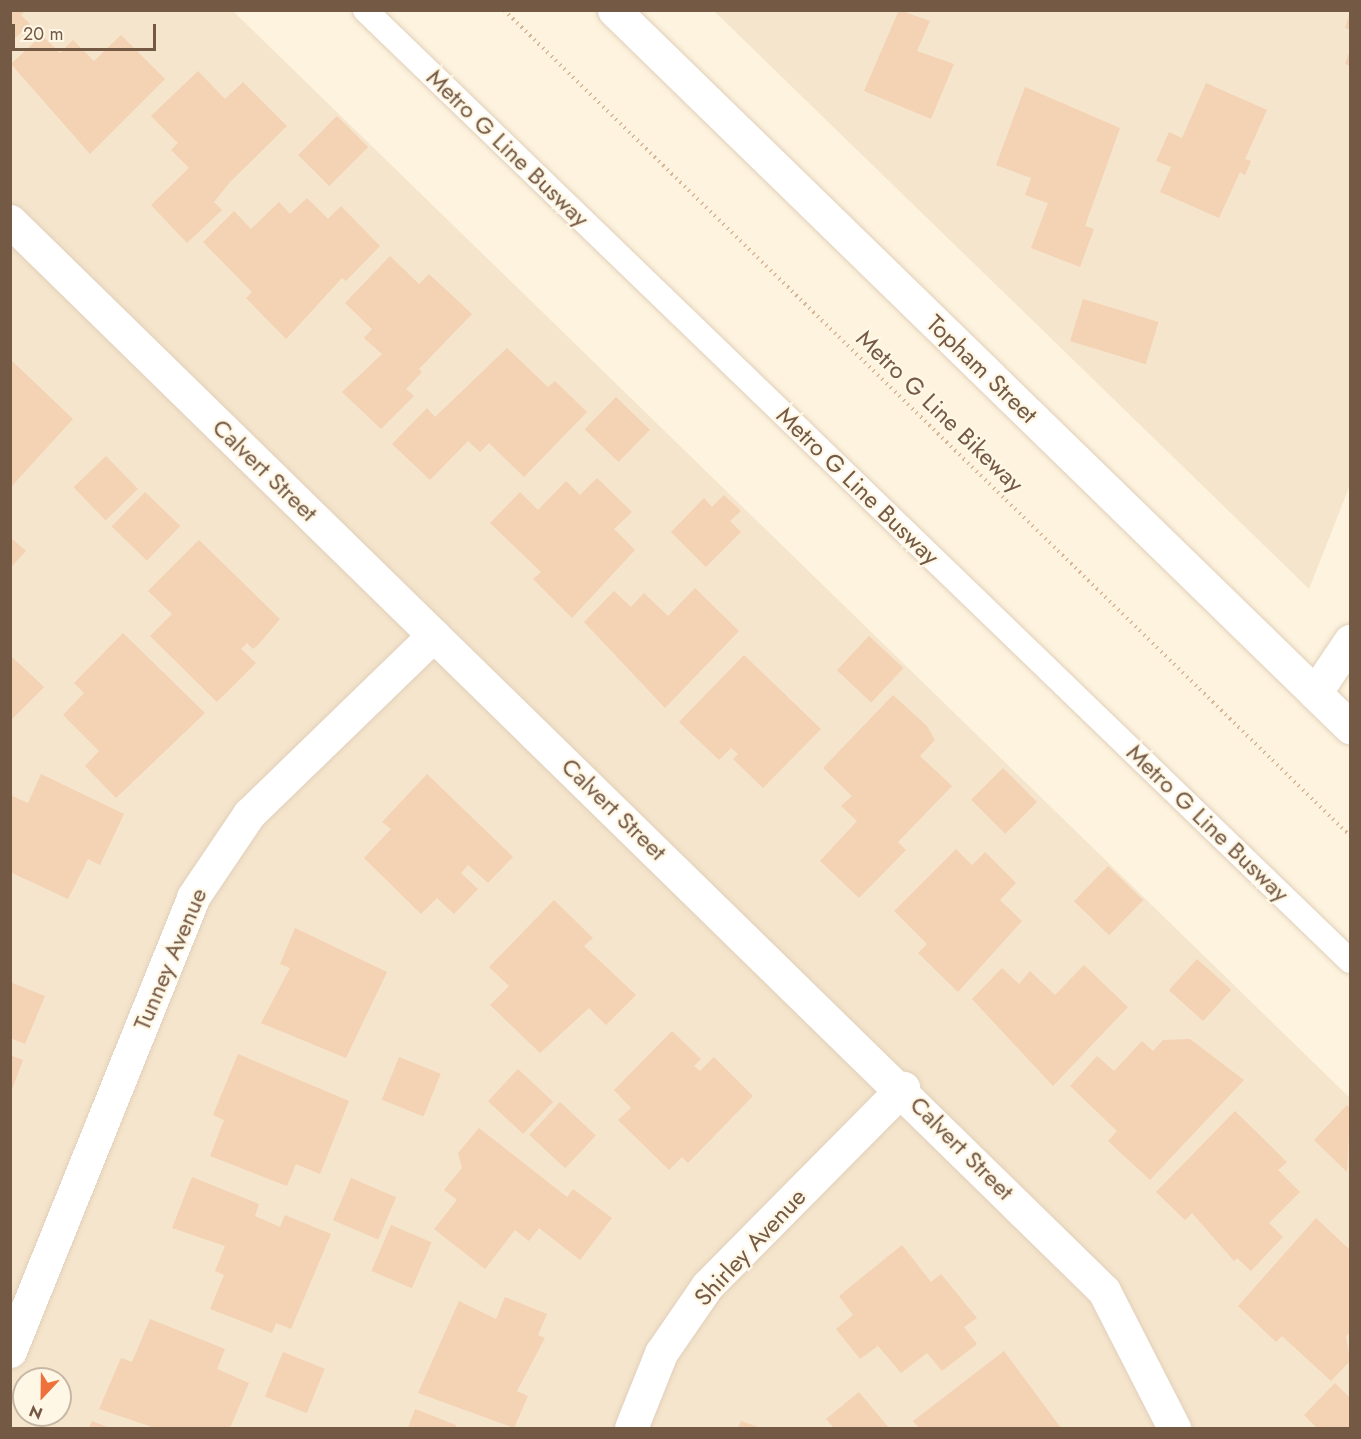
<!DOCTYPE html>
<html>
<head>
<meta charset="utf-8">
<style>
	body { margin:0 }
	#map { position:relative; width:1361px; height:1439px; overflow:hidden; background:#fdf3de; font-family:Jost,sans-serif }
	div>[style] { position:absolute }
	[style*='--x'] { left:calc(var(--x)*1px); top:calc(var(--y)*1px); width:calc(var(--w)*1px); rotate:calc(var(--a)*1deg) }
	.residential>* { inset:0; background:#f5e5cc }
	.building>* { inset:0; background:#f4d2b4; transform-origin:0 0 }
	.path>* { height:4px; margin-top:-2px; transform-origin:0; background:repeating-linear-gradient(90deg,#d8b698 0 1.5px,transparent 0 6px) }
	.roads { filter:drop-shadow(0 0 2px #e1cfba) drop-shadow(0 0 2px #e1cfba) }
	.service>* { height:24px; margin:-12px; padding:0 12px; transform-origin:12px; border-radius:12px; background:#fff }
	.minor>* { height:33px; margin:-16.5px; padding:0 16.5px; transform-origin:16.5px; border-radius:16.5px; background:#fff }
	.tertiary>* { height:33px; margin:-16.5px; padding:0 16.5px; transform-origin:16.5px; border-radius:16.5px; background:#fff }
	.secondary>* { height:33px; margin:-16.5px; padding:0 16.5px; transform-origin:16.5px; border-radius:16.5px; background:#fff }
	span { translate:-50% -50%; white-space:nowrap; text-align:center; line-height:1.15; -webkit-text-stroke:4.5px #fff7e5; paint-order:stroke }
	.street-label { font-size:24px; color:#745945 }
	.frame { position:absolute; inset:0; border:12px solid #745945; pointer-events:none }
	.north { position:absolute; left:12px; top:1367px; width:60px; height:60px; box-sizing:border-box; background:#fff7e5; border:2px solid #c7b8a5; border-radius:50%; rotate:202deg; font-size:16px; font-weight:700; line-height:24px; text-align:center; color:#745945 }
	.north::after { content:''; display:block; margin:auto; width:21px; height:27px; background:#ee713c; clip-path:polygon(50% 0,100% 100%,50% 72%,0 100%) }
	.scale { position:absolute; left:12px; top:24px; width:144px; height:27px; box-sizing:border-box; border:3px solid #745945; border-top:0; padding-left:8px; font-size:18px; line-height:21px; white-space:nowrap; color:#745945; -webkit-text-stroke:4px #fff7e5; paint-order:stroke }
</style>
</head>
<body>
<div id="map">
	<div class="residential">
		<div style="clip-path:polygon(evenodd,10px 11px,233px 11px,1350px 1098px,1350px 1428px,11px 1428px,10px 11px,24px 1379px,60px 1379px,60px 1415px,24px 1415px,24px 1379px)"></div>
		<div style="clip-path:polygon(714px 11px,1350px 11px,1350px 485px,1309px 589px)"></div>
	</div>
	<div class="building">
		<div style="clip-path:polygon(10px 10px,26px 10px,21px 15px,30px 24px,10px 43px)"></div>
		<div style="clip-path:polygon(899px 10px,930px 21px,917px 51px,954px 64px,931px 119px,864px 91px)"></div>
		<div style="clip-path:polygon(1350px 13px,1350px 30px,1345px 28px)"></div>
		<div style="clip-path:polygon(42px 35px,60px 53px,73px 40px,94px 61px,121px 35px,165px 79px,90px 154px,11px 64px)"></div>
		<div style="clip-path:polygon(1350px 50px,1350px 66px,1345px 64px)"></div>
		<div style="clip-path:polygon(198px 71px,225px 99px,243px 82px,287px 126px,230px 182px,214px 202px,222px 210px,187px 243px,151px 205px,189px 168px,171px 150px,178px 143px,151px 116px)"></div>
		<div style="clip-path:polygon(1206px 83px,1267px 110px,1245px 159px,1251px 161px,1245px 175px,1240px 172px,1219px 218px,1160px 192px,1171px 167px,1156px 161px,1169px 132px,1182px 138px)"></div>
		<div style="clip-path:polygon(1025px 87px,1120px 128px,1085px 226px,1094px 229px,1080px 267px,1031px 248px,1048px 203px,1025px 195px,1031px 178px,996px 165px)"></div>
		<div style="left:337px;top:116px;width:44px;height:55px;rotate:45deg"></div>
		<div style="clip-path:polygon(307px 198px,328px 219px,341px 206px,380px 246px,346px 281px,342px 278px,286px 339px,246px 298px,252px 292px,203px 242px,234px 211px,251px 229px,279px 202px,290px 214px)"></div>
		<div style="clip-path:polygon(390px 256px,419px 284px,429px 274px,472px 314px,419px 369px,422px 372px,406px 389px,414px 396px,381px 429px,342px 392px,382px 354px,364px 338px,372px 329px,345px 303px)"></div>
		<div style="left:1083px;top:299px;width:79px;height:44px;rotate:17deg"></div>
		<div style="clip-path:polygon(507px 348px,548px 387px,555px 381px,587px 412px,524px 477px,489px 443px,480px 452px,468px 441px,430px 480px,392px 444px,427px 408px,435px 417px)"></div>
		<div style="clip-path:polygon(10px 359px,73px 419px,10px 488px)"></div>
		<div style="left:616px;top:397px;width:47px;height:45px;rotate:44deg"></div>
		<div style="left:106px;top:456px;width:46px;height:45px;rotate:46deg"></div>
		<div style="clip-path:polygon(597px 478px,632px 512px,614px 529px,635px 550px,572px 618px,533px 579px,541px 572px,490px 523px,520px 492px,538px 510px,566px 481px,580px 495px)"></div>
		<div style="left:145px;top:492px;width:49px;height:48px;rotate:44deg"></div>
		<div style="clip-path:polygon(724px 495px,741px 511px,730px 521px,741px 532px,706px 567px,671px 532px,704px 498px,712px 507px)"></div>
		<div style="clip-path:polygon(10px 537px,26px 551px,10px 568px)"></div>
		<div style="clip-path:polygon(199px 540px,280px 619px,258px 645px,253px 649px,247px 643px,241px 649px,256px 663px,217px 702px,150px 636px,172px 614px,148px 591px)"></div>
		<div style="clip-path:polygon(695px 588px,739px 631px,665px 708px,584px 622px,614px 591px,631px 607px,644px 593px,668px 616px)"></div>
		<div style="clip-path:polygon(123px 633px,205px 713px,116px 798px,85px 766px,99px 751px,63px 715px,84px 693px,74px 683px)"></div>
		<div style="left:869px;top:636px;width:47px;height:47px;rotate:43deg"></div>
		<div style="clip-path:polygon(10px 655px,44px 687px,10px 721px)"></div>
		<div style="clip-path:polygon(744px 655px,821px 729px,763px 788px,733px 759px,738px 754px,731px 748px,719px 760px,679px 722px)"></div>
		<div style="clip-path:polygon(893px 695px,927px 726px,935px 740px,920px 756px,952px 786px,898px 842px,906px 850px,859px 898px,820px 861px,857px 821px,841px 806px,852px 796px,823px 768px)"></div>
		<div style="left:1003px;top:768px;width:48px;height:45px;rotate:45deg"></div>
		<div style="clip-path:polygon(41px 774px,124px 814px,100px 865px,88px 859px,68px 899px,10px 872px,10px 795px,28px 803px)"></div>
		<div style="clip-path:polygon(427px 774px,513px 857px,488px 883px,468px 865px,461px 873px,478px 889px,454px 914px,437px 898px,421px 914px,364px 858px,391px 829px,382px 822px)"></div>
		<div style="clip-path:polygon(956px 849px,972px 865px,985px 852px,1016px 883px,1000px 900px,1022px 921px,958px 992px,918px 953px,927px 944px,894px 911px)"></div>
		<div style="left:1108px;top:866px;width:49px;height:49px;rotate:44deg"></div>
		<div style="clip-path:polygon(554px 900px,593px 938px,584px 946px,636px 995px,606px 1025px,589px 1008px,540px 1053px,490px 1005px,509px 986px,489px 967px)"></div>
		<div style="clip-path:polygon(295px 928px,387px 972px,346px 1058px,261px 1023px,290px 968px,280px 964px)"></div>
		<div style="left:1197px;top:959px;width:46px;height:42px;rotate:42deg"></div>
		<div style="clip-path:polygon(1084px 965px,1128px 1007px,1053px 1086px,972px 999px,1002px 968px,1019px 984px,1030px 971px,1055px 995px)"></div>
		<div style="clip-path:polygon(10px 982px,45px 996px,25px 1044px,10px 1038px)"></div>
		<div style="clip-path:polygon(672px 1031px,701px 1059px,694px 1066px,700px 1071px,714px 1057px,753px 1096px,688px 1163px,682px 1157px,669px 1170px,618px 1120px,631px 1108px,614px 1090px)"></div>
		<div style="clip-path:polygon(1190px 1039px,1244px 1080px,1150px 1180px,1108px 1141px,1117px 1131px,1070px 1086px,1097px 1056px,1114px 1071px,1142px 1041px,1153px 1051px,1163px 1040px)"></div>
		<div style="clip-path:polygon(238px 1054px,349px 1101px,320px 1174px,296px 1164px,287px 1186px,210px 1156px,224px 1120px,213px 1115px)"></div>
		<div style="clip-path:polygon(10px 1055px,23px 1060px,11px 1092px,10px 1092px)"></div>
		<div style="left:399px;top:1057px;width:45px;height:46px;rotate:22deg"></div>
		<div style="left:518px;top:1069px;width:48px;height:44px;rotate:43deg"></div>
		<div style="left:560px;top:1102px;width:49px;height:45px;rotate:43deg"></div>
		<div style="clip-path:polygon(1347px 1105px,1350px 1109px,1347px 1172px,1314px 1140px)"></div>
		<div style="clip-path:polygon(1235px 1111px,1287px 1162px,1278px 1170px,1300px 1192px,1269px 1223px,1283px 1237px,1251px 1271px,1237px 1258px,1234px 1261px,1192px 1213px,1185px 1220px,1156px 1192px)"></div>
		<div style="clip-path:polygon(479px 1128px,567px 1197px,573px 1189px,612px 1218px,580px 1260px,539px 1228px,529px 1241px,515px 1230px,485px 1269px,434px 1229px,457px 1200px,444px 1190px,462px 1168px,458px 1153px)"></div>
		<div style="clip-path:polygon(192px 1177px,259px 1204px,255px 1216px,280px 1227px,285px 1215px,331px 1234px,291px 1329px,276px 1323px,272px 1333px,210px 1309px,224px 1275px,215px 1271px,225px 1246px,172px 1228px)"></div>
		<div style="left:351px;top:1178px;width:49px;height:46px;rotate:23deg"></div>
		<div style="clip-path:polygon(1316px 1218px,1350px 1250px,1350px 1332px,1346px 1337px,1350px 1361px,1331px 1381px,1282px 1336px,1276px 1342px,1238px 1306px)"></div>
		<div style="left:391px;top:1225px;width:44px;height:50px;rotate:23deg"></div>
		<div style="clip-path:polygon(902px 1245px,931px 1282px,941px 1274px,977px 1318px,964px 1327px,977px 1344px,942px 1371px,927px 1353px,901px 1373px,878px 1346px,860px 1359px,836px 1329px,853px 1315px,839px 1296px)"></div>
		<div style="clip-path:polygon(505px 1297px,547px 1314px,538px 1335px,545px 1338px,517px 1391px,528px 1396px,514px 1428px,418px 1393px,459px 1301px,496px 1319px)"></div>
		<div style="clip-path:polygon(150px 1319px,225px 1349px,217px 1369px,249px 1383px,230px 1428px,155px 1428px,99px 1409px,121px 1358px,132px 1362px)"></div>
		<div style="clip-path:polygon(1004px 1351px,1061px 1428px,919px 1428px,913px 1421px)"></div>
		<div style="left:283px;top:1352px;width:45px;height:48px;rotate:22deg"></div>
		<div style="clip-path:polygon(1335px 1383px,1350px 1398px,1350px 1428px,1317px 1428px,1304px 1415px)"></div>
		<div style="clip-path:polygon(859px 1392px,889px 1428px,834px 1428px,826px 1419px)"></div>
		<div style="clip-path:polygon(415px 1409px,456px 1425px,456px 1428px,408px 1428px)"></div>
		<div style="clip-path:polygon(92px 1421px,110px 1428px,89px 1428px)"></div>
		<div style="clip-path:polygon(741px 1421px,761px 1428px,738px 1428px)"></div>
	</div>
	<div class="path">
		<div style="--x:504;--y:10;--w:1182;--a:44.31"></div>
	</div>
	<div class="roads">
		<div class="service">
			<div style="--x:365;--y:10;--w:1369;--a:43.99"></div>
		</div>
		<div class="minor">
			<div style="--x:1315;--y:693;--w:63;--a:-56.1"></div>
			<div style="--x:10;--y:1351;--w:489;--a:-68"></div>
			<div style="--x:193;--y:897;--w:100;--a:-56"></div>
			<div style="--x:249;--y:814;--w:257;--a:-44.1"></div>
			<div style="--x:631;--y:1428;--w:81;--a:-68.2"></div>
			<div style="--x:661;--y:1353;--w:81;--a:-55.5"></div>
			<div style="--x:707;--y:1286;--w:279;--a:-45.3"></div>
		</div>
		<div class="tertiary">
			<div style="--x:10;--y:221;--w:1530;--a:44.36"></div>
			<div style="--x:1104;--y:1291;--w:154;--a:62.9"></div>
		</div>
		<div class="secondary">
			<div style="--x:614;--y:10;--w:1028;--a:44.25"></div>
		</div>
	</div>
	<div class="street-label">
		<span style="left:508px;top:148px;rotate:44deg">Metro G Line Busway</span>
		<span style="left:982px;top:369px;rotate:44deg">Topham Street</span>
		<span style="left:940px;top:411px;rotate:44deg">Metro G Line Bikeway</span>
		<span style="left:265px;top:470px;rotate:44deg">Calvert Street</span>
		<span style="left:858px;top:486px;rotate:44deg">Metro G Line Busway</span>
		<span style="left:614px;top:809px;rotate:44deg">Calvert Street</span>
		<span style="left:1208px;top:823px;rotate:44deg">Metro G Line Busway</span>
		<span style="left:170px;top:959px;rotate:-67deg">Tunney Avenue</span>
		<span style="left:962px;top:1148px;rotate:45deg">Calvert Street</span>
		<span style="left:750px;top:1247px;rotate:-47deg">Shirley Avenue</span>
	</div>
	<div class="frame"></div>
	<div class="north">N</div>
	<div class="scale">20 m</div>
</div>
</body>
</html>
